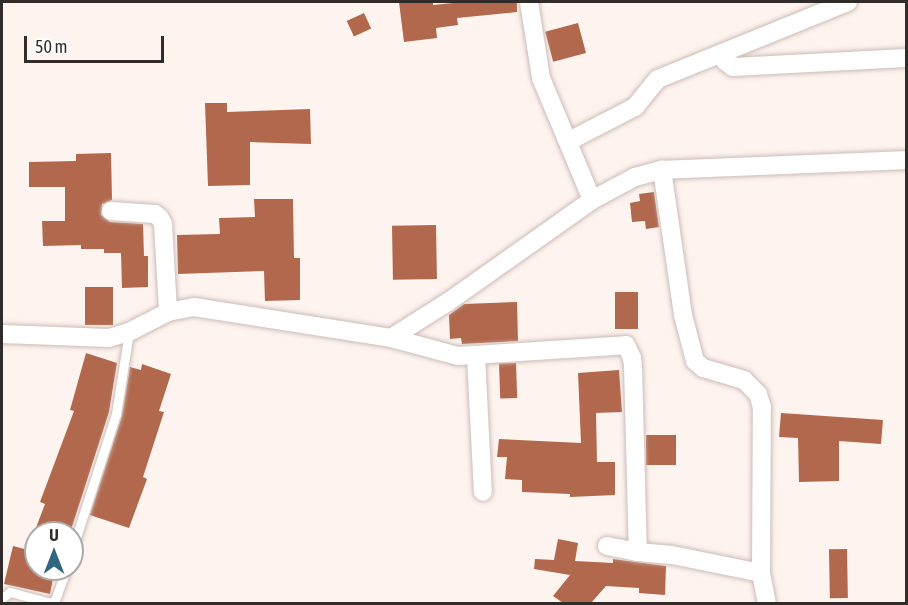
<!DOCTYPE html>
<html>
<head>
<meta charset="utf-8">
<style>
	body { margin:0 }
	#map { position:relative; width:908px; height:605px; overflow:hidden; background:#fdf3ef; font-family:"Asap Condensed",sans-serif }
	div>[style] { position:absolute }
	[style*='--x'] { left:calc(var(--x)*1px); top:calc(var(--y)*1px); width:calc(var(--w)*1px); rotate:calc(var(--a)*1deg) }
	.building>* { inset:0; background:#b1684c; transform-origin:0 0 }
	.roads { filter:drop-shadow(0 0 2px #ccbcb6) drop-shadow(0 0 2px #ccbcb6) }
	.lane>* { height:9px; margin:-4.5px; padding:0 4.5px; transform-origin:4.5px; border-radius:4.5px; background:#fff }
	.street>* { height:18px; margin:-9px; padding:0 9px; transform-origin:9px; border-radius:9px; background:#fff }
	span { translate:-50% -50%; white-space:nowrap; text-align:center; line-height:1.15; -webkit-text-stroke:6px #fff; paint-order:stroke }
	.frame { position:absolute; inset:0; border:3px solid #312b29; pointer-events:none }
	.north { position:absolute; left:24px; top:521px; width:60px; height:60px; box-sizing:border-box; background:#fff; border:2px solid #adaaa9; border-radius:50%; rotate:0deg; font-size:16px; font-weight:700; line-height:24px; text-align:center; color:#312b29 }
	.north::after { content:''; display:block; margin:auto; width:21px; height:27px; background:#2f6781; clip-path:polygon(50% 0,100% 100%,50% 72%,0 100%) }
	.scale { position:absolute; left:24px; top:36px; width:140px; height:27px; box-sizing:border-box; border:3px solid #312b29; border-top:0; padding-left:8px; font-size:18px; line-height:21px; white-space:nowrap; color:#312b29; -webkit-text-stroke:4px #fff; paint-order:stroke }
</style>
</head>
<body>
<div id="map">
	<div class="building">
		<div style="clip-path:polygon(399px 2px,433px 2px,433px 5px,463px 2px,517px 2px,517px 12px,457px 18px,458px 25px,436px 28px,437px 38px,404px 42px)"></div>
		<div style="left:364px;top:13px;width:17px;height:19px;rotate:65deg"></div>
		<div style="left:578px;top:23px;width:31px;height:34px;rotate:75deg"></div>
		<div style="clip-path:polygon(205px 103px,227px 103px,227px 112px,310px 109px,311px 144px,250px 142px,250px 185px,208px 186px)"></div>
		<div style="clip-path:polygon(111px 153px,112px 200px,102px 204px,101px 215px,110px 222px,143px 224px,144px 256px,148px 256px,148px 287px,122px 288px,121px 253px,104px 253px,104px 249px,81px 249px,81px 245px,43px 246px,42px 221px,65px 221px,65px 187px,29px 187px,29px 162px,76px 161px,76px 154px)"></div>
		<div style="clip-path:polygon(654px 192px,659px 227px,646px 229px,645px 221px,632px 222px,630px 203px,640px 201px,639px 194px)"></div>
		<div style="clip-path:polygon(254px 199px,293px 199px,294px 258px,300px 258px,300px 300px,265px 301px,264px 271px,178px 274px,177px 235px,220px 234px,219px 218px,255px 217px)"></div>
		<div style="left:436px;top:225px;width:54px;height:44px;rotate:89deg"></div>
		<div style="left:113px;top:287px;width:38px;height:28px;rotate:90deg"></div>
		<div style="left:615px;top:292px;width:23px;height:37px"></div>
		<div style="clip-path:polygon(517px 302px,518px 341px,462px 344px,461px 338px,450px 339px,449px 315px,464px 304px)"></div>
		<div style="clip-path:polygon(86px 353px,117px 363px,109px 412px,70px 533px,34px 533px,45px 504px,40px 502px,74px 411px,70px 410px)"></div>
		<div style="left:516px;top:363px;width:35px;height:17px;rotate:88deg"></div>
		<div style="clip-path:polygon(142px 364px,171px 374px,159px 411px,164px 412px,143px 477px,147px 479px,129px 528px,90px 515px,122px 416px,130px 367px,141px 370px)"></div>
		<div style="clip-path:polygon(619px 370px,622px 412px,596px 413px,597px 462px,615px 462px,615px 495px,570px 497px,570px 494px,522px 492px,522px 480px,505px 479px,507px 457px,497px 457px,499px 439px,581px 443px,578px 373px)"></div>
		<div style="clip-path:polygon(781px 413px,883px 420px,881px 444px,839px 441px,839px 481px,799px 482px,798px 438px,779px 437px)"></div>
		<div style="left:646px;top:435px;width:30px;height:30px"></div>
		<div style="clip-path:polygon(558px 539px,578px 543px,575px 561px,613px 563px,613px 559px,666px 566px,665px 595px,639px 593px,639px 588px,606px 586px,591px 603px,563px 603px,553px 596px,570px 575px,534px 569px,535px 559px,554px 560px)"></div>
		<div style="clip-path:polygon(13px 546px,36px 552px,36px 569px,55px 569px,50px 594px,4px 584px)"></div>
		<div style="left:847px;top:549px;width:49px;height:18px;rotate:89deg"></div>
	</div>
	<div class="roads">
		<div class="lane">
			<div style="--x:72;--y:550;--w:143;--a:-72.1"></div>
			<div style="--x:116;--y:414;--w:83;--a:-81"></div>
			<div style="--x:2;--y:598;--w:10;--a:-37"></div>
			<div style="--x:10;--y:592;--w:42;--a:15"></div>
			<div style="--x:51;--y:603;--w:5;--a:-37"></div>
			<div style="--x:55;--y:600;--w:33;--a:-70"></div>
		</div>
		<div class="street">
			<div style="--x:529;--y:2;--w:77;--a:81"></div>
			<div style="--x:541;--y:78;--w:132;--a:67.3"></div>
			<div style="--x:724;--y:53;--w:8;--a:83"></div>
			<div style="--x:725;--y:61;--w:10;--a:37"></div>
			<div style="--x:733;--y:67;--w:173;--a:-3"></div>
			<div style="--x:569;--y:141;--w:74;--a:-27.3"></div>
			<div style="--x:635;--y:107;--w:36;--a:-51"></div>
			<div style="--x:658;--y:79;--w:205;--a:-22.1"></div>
			<div style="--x:111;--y:211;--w:44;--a:3.9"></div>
			<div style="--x:155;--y:214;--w:6;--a:39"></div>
			<div style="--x:160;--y:218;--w:7;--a:63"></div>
			<div style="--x:163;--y:224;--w:88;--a:86.7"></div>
			<div style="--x:2;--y:334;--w:107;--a:2.1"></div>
			<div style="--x:109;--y:338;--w:21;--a:-17"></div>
			<div style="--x:129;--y:332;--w:44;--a:-27.1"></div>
			<div style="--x:168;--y:312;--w:26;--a:-11"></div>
			<div style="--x:194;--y:307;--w:199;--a:8.9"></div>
			<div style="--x:391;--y:338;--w:67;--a:-32.3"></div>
			<div style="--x:448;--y:302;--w:176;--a:-35.3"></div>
			<div style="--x:592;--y:200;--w:49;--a:-28.1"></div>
			<div style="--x:635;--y:177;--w:28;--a:-15"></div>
			<div style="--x:662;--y:170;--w:244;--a:-2.3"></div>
			<div style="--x:391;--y:338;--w:69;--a:15"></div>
			<div style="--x:458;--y:356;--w:168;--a:-3.7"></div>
			<div style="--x:626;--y:345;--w:14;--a:65"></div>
			<div style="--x:632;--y:358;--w:8;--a:83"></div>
			<div style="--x:633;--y:366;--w:186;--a:88.5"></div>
			<div style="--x:638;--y:552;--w:34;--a:5"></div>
			<div style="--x:672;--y:555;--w:91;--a:11.4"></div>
			<div style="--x:761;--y:573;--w:166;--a:-89.7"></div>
			<div style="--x:762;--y:407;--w:14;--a:-107"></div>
			<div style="--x:758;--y:394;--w:20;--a:-135"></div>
			<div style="--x:744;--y:380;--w:43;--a:-163.7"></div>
			<div style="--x:703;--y:368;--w:11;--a:-139"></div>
			<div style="--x:695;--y:361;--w:48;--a:-104.6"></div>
			<div style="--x:683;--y:315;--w:147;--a:-98.2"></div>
			<div style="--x:476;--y:356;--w:136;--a:87.1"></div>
			<div style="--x:607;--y:546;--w:32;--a:11"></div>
			<div style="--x:761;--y:573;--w:32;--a:79"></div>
		</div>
	</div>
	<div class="frame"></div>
	<div class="north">U</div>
	<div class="scale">50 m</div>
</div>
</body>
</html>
